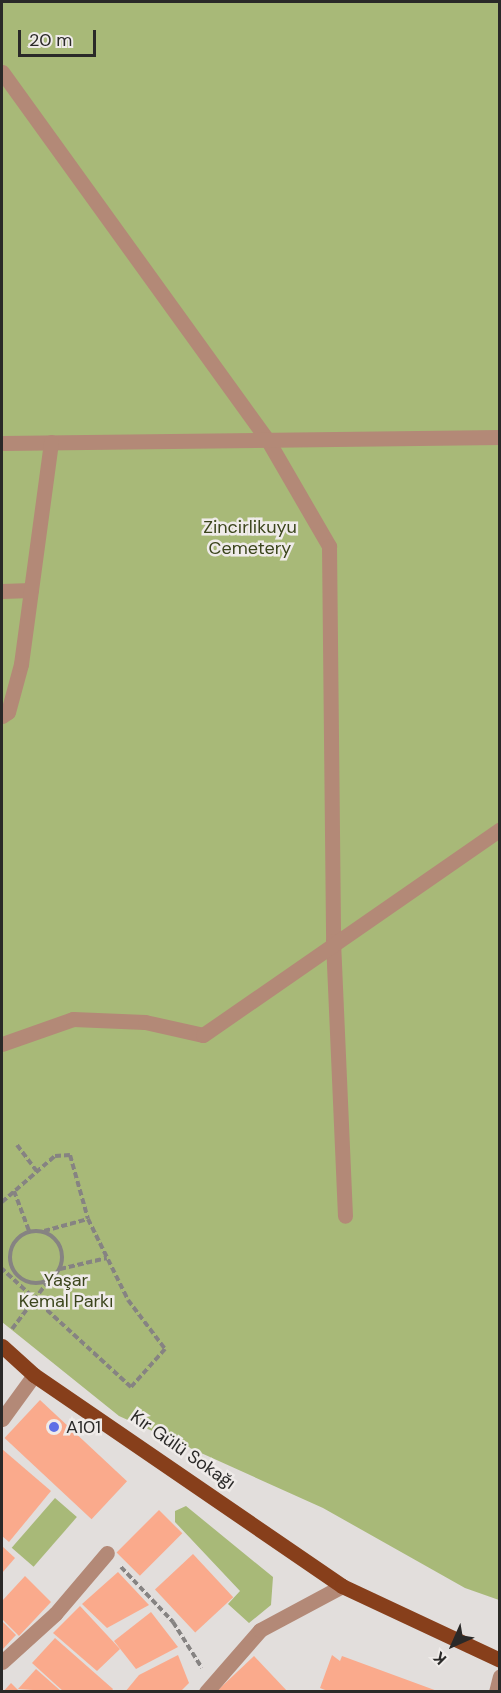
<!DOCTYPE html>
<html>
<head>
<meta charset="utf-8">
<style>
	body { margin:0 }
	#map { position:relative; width:501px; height:1693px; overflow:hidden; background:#e2dedc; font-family:"DM Sans",sans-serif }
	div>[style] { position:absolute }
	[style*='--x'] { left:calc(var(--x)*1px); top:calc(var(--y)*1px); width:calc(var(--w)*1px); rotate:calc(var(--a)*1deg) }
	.green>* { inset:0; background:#a8b978; transform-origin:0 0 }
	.building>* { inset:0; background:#faaa8c; transform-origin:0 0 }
	.path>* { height:4px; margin-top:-2px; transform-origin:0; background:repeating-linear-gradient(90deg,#868382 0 6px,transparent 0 9px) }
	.path>.ring { margin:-2px; padding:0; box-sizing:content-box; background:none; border:4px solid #868382; border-radius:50% }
	.minor>* { height:15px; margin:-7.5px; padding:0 7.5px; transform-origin:7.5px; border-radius:7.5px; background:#b38977 }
	.major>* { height:15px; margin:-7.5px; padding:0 7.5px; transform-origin:7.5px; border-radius:7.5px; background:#873f1b }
	.dots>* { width:16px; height:16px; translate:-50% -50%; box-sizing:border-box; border:3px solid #efebe9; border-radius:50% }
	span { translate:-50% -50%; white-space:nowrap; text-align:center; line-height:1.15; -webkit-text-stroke:5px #efebe9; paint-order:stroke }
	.park-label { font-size:18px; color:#3b451c }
	.poi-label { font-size:18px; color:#2a2928 }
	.left { translate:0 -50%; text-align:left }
	.street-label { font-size:18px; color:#2a2928 }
	.frame { position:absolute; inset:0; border:3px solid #2a2928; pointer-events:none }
	.north { position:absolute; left:423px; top:1615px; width:60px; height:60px; -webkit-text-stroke:4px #efebe9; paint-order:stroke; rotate:225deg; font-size:16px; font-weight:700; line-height:24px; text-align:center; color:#2a2928 }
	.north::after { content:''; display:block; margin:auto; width:21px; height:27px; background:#2a2928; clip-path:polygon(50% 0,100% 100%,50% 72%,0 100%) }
	.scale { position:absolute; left:18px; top:30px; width:78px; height:27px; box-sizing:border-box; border:3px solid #2a2928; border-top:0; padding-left:8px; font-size:18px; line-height:21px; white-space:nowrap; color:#2a2928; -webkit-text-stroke:4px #efebe9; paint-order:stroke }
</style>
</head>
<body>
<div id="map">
	<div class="green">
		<div style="clip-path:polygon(2px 2px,499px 2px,499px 1600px,465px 1588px,323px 1508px,119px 1416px,2px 1322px)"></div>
		<div style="left:55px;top:1498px;width:29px;height:66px;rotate:41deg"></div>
		<div style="clip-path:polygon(186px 1506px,273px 1577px,271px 1605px,249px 1623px,228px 1604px,240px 1591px,175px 1522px,175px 1511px)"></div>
	</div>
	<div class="building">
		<div style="left:40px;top:1400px;width:119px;height:52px;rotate:43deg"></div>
		<div style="clip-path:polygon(2px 1449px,51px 1491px,9px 1542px,2px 1536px)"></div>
		<div style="left:159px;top:1510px;width:33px;height:60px;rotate:45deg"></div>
		<div style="clip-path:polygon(2px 1546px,15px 1558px,2px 1573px)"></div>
		<div style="left:193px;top:1554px;width:59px;height:52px;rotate:47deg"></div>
		<div style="clip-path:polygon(118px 1572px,149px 1605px,107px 1628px,82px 1604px)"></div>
		<div style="clip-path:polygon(25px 1576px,51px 1602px,19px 1636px,2px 1619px,2px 1601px)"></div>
		<div style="clip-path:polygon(80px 1606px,120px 1649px,97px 1671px,53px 1633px)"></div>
		<div style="clip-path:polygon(151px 1612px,178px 1647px,136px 1669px,114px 1641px)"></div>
		<div style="clip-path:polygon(2px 1621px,16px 1635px,2px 1650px)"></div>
		<div style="clip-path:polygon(55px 1638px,113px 1689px,111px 1692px,64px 1692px,32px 1663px)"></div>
		<div style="clip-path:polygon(178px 1655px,189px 1683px,180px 1692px,125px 1692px,139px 1675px)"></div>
		<div style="clip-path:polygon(332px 1655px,340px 1661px,342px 1656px,440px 1692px,330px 1692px,320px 1688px)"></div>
		<div style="clip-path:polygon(254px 1656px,288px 1692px,219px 1692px,218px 1690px)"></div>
		<div style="clip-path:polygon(36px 1669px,62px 1692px,18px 1689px)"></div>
		<div style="clip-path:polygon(11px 1683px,20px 1692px,3px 1692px)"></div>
	</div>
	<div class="path">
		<div style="--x:17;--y:1145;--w:34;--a:53"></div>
		<div style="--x:14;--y:1191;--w:43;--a:69.4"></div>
		<div style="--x:2;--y:1202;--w:70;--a:-41"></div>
		<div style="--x:55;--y:1156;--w:15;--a:-4"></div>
		<div style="--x:70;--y:1155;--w:66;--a:74.3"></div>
		<div style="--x:88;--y:1219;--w:90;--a:63.7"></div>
		<div style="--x:128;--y:1300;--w:61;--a:52.9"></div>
		<div style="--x:165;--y:1349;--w:51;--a:131.8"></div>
		<div style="--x:131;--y:1387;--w:175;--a:-137.5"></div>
		<div class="ring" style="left:10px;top:1231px;width:48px;height:48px"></div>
		<div style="--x:44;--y:1231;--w:46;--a:-15.3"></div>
		<div style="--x:60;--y:1269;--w:48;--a:-13.2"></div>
		<div style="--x:12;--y:1329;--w:61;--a:-52.9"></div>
		<div style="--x:121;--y:1567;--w:76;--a:46.6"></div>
		<div style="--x:173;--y:1622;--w:54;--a:57.8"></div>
	</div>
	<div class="minor">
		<div style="--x:2;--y:72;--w:453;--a:54.2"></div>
		<div style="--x:267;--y:439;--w:124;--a:59.9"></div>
		<div style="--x:329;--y:546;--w:395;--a:89.4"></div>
		<div style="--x:333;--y:941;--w:275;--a:87.5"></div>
		<div style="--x:2;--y:443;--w:498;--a:-0.7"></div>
		<div style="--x:2;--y:591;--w:29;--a:-2"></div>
		<div style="--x:2;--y:716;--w:7;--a:-34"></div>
		<div style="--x:8;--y:712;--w:50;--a:-74.8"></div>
		<div style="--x:21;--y:664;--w:224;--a:-82.3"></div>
		<div style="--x:2;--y:1044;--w:75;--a:-19.4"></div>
		<div style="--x:73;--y:1019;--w:72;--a:2.4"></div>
		<div style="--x:145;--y:1022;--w:59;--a:12.6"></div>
		<div style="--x:203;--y:1035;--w:361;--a:-34.7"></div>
		<div style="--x:2;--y:1419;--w:54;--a:-54"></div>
		<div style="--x:2;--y:1662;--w:72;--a:-42.2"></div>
		<div style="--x:55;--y:1614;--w:80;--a:-49.6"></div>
		<div style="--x:206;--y:1692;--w:82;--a:-48.9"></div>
		<div style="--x:260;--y:1630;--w:93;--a:-28.2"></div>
		<div style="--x:496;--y:1692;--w:16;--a:-76"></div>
	</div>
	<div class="major">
		<div style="--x:2;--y:1346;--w:43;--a:42.2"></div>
		<div style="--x:34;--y:1375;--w:373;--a:34.4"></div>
		<div style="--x:342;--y:1586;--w:174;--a:25.1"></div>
	</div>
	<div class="dots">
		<div style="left:54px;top:1427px;background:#5d6fe6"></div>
	</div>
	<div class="park-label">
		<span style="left:250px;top:538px">Zincirlikuyu<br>Cemetery</span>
		<span style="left:66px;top:1291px">Yaşar<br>Kemal Parkı</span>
	</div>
	<div class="poi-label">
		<span class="left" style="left:66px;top:1427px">A101</span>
	</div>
	<div class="street-label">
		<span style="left:183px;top:1450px;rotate:35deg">Kır Gülü Sokağı</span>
	</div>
	<div class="frame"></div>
	<div class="north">K</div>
	<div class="scale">20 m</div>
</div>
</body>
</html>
